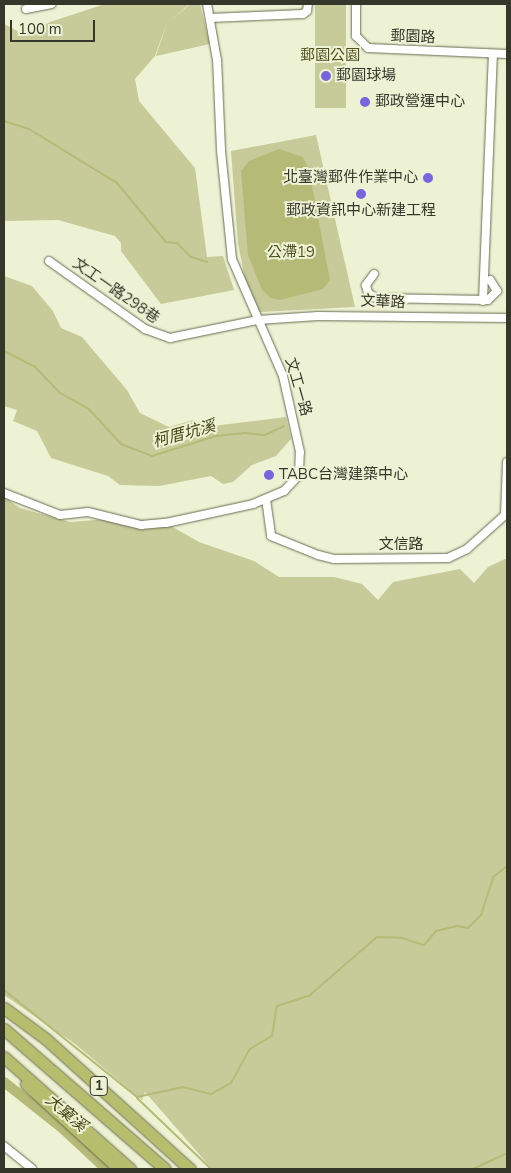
<!DOCTYPE html>
<html>
<head>
<meta charset="utf-8">
<style>
	body { margin:0 }
	#map { position:relative; width:511px; height:1173px; overflow:hidden; background:#eef2d4; font-family:"Nunito Sans","Noto Sans TC",sans-serif }
	div>[style] { position:absolute }
	[style*='--x'] { left:calc(var(--x)*1px); top:calc(var(--y)*1px); width:calc(var(--w)*1px); rotate:calc(var(--a)*1deg) }
	.green>* { inset:0; background:#c6cb99; transform-origin:0 0 }
	.water>* { inset:0; background:#b5bb76 }
	.stream>* { height:2px; margin:-1px; padding:0 1px; transform-origin:1px; border-radius:1px; background:#b5bb76 }
	.river>* { height:10px; margin:-5px; padding:0 5px; transform-origin:5px; border-radius:5px; background:#b5bb76 }
	.roads { filter:drop-shadow(0 0 1px #686b51) drop-shadow(0 0 1px #686b51) }
	.minor>* { height:8px; margin:-4px; padding:0 4px; transform-origin:4px; border-radius:4px; background:#fff }
	.highway>* { height:11px; margin:-5.5px; padding:0 5.5px; transform-origin:5.5px; border-radius:5.5px; background:#b6bd6c }
	.dots>* { width:14px; height:14px; translate:-50% -50%; box-sizing:border-box; border:2px solid #eef2d4; border-radius:50% }
	span { translate:-50% -50%; white-space:nowrap; text-align:center; line-height:1.15; -webkit-text-stroke:4px #eef2d4; paint-order:stroke }
	.shield-label span { padding:1px 4px; background:#eef2d4; border:1px solid; border-radius:4px; -webkit-text-stroke-width:0 }
	.shield-label { font-size:14px; color:#36372b; font-weight:700 }
	.street-label { font-size:15px; color:#36372b }
	.park-label { font-size:15px; color:#4e511e }
	.poi-label { font-size:15px; color:#36372b }
	.left { translate:0 -50%; text-align:left }
	.right { translate:-100% -50%; text-align:right }
	.water-label { font-size:16px; color:#434612; font-style:italic }
	.frame { position:absolute; inset:0; border:5px solid #36372b; pointer-events:none }
	.scale { position:absolute; left:10px; top:20px; width:85px; height:22px; box-sizing:border-box; border:2px solid #36372b; border-top:0; padding-left:6px; font-size:15px; line-height:18px; white-space:nowrap; color:#36372b; -webkit-text-stroke:4px #eef2d4; paint-order:stroke }
</style>
</head>
<body>
<div id="map">
	<div class="green">
		<div style="clip-path:polygon(105px 4px,189px 4px,170px 21px,190px 4px,200px 4px,210px 44px,156px 56px,167px 23px,155px 56px,135px 79px,139px 101px,195px 168px,207px 257px,223px 256px,234px 290px,161px 304px,121px 251px,121px 243px,115px 236px,58px 220px,4px 221px,4px 24px,25px 35px,50px 22px)"></div>
		<div style="left:315px;top:4px;width:31px;height:104px"></div>
		<div style="clip-path:polygon(316px 135px,355px 307px,260px 312px,245px 279px,238px 243px,231px 151px)"></div>
		<div style="clip-path:polygon(4px 276px,32px 286px,53px 311px,61px 328px,82px 337px,127px 390px,140px 413px,169px 427px,193px 420px,196px 428px,286px 417px,291px 439px,276px 456px,252px 465px,233px 482px,223px 484px,211px 476px,159px 486px,120px 485px,108px 476px,51px 458px,37px 431px,13px 421px,17px 410px,4px 406px)"></div>
		<div style="clip-path:polygon(4px 497px,20px 508px,70px 522px,121px 518px,164px 522px,199px 542px,254px 561px,279px 577px,334px 577px,362px 584px,378px 600px,393px 582px,460px 569px,474px 583px,488px 567px,507px 558px,507px 1169px,212px 1169px,145px 1092px,142px 1100px,75px 1044px,4px 995px)"></div>
	</div>
	<div class="water">
		<div style="clip-path:polygon(279px 149px,303px 157px,309px 170px,330px 280px,323px 289px,280px 300px,271px 298px,262px 290px,248px 255px,241px 171px,249px 161px)"></div>
	</div>
	<div class="stream">
		<div style="--x:4;--y:121;--w:26;--a:18"></div>
		<div style="--x:29;--y:129;--w:103;--a:31.5"></div>
		<div style="--x:117;--y:183;--w:77;--a:50.3"></div>
		<div style="--x:166;--y:242;--w:11;--a:5"></div>
		<div style="--x:177;--y:243;--w:20;--a:45"></div>
		<div style="--x:191;--y:257;--w:17;--a:17"></div>
		<div style="--x:4;--y:351;--w:35;--a:27"></div>
		<div style="--x:35;--y:367;--w:36;--a:46"></div>
		<div style="--x:60;--y:393;--w:33;--a:29"></div>
		<div style="--x:89;--y:409;--w:47;--a:47.6"></div>
		<div style="--x:121;--y:444;--w:33;--a:21"></div>
		<div style="--x:152;--y:456;--w:67;--a:-17.4"></div>
		<div style="--x:216;--y:436;--w:29;--a:-6"></div>
		<div style="--x:245;--y:433;--w:20;--a:6"></div>
		<div style="--x:265;--y:435;--w:21;--a:-25"></div>
		<div style="--x:4;--y:990;--w:171;--a:38.8"></div>
		<div style="--x:137;--y:1097;--w:47;--a:-12.3"></div>
		<div style="--x:183;--y:1087;--w:29;--a:14"></div>
		<div style="--x:211;--y:1094;--w:23;--a:-29"></div>
		<div style="--x:231;--y:1083;--w:39;--a:-61"></div>
		<div style="--x:250;--y:1049;--w:26;--a:-31"></div>
		<div style="--x:272;--y:1036;--w:30;--a:-81"></div>
		<div style="--x:277;--y:1006;--w:35;--a:-18"></div>
		<div style="--x:310;--y:995;--w:89;--a:-40.9"></div>
		<div style="--x:377;--y:937;--w:25;--a:2"></div>
		<div style="--x:402;--y:938;--w:23;--a:18"></div>
		<div style="--x:424;--y:945;--w:18;--a:-49"></div>
		<div style="--x:436;--y:931;--w:23;--a:-13"></div>
		<div style="--x:458;--y:926;--w:10;--a:11"></div>
		<div style="--x:468;--y:928;--w:18;--a:-45"></div>
		<div style="--x:481;--y:915;--w:40;--a:-72"></div>
		<div style="--x:493;--y:877;--w:18;--a:-38"></div>
		<div style="--x:137;--y:1098;--w:103;--a:43.8"></div>
		<div style="--x:473;--y:1169;--w:38;--a:-25"></div>
	</div>
	<div class="river">
		<div style="--x:4;--y:1082;--w:74;--a:38.4"></div>
		<div style="--x:62;--y:1128;--w:60;--a:43"></div>
	</div>
	<div class="roads">
		<div class="minor">
			<div style="--x:356;--y:4;--w:32;--a:90"></div>
			<div style="--x:356;--y:36;--w:17;--a:45"></div>
			<div style="--x:368;--y:48;--w:139;--a:2.5"></div>
			<div style="--x:26;--y:9;--w:26;--a:-11"></div>
			<div style="--x:210;--y:18;--w:93;--a:-2.5"></div>
			<div style="--x:303;--y:14;--w:5;--a:-37"></div>
			<div style="--x:307;--y:11;--w:7;--a:-82"></div>
			<div style="--x:49;--y:261;--w:118;--a:35.3"></div>
			<div style="--x:145;--y:329;--w:27;--a:20"></div>
			<div style="--x:170;--y:338;--w:90;--a:-11.6"></div>
			<div style="--x:258;--y:320;--w:60;--a:-3.8"></div>
			<div style="--x:318;--y:316;--w:189;--a:0.6"></div>
			<div style="--x:374;--y:274;--w:14;--a:126"></div>
			<div style="--x:366;--y:285;--w:8;--a:76"></div>
			<div style="--x:368;--y:293;--w:9;--a:32"></div>
			<div style="--x:376;--y:298;--w:112;--a:1"></div>
			<div style="--x:488;--y:300;--w:13;--a:-45"></div>
			<div style="--x:497;--y:291;--w:13;--a:-122"></div>
			<div style="--x:483;--y:301;--w:247;--a:-87.7"></div>
			<div style="--x:4;--y:493;--w:60;--a:21.4"></div>
			<div style="--x:60;--y:515;--w:28;--a:-6"></div>
			<div style="--x:88;--y:512;--w:55;--a:13.8"></div>
			<div style="--x:141;--y:525;--w:25;--a:-5"></div>
			<div style="--x:166;--y:523;--w:89;--a:-12.3"></div>
			<div style="--x:253;--y:504;--w:34;--a:-23"></div>
			<div style="--x:284;--y:491;--w:22;--a:-47"></div>
			<div style="--x:299;--y:475;--w:23;--a:-88"></div>
			<div style="--x:300;--y:452;--w:78;--a:-102.6"></div>
			<div style="--x:283;--y:376;--w:128;--a:-113.6"></div>
			<div style="--x:232;--y:259;--w:110;--a:-95.8"></div>
			<div style="--x:221;--y:150;--w:90;--a:-92.5"></div>
			<div style="--x:217;--y:60;--w:57;--a:-100.1"></div>
			<div style="--x:266;--y:499;--w:37;--a:82"></div>
			<div style="--x:271;--y:536;--w:51;--a:22"></div>
			<div style="--x:318;--y:555;--w:16;--a:14"></div>
			<div style="--x:334;--y:559;--w:114;--a:-0.5"></div>
			<div style="--x:448;--y:558;--w:21;--a:-25"></div>
			<div style="--x:467;--y:549;--w:51;--a:-41.8"></div>
			<div style="--x:505;--y:515;--w:53;--a:-87.8"></div>
			<div style="--x:4;--y:1146;--w:36;--a:39"></div>
		</div>
		<div class="highway">
			<div style="--x:4;--y:1008;--w:52;--a:36.4"></div>
			<div style="--x:46;--y:1039;--w:194;--a:42.1"></div>
			<div style="--x:4;--y:1029;--w:213;--a:41"></div>
			<div style="--x:4;--y:1057;--w:169;--a:41.6"></div>
			<div style="--x:26;--y:1084;--w:126;--a:42.4"></div>
		</div>
	</div>
	<div class="dots">
		<div style="left:326px;top:76px;background:#7764de"></div>
		<div style="left:365px;top:102px;background:#7764de"></div>
		<div style="left:428px;top:178px;background:#7764de"></div>
		<div style="left:361px;top:194px;background:#7764de"></div>
		<div style="left:269px;top:475px;background:#7764de"></div>
	</div>
	<div class="shield-label">
		<span style="left:99px;top:1086px">1</span>
	</div>
	<div class="street-label">
		<span style="left:413px;top:37px;rotate:2deg">郵園路</span>
		<span style="left:116px;top:291px;rotate:35deg">文工一路298巷</span>
		<span style="left:383px;top:302px;rotate:2deg">文華路</span>
		<span style="left:298px;top:387px;rotate:74deg">文工一路</span>
		<span style="left:401px;top:545px">文信路</span>
	</div>
	<div class="park-label">
		<span style="left:330px;top:56px">郵園公園</span>
		<span style="left:291px;top:253px">公滯19</span>
	</div>
	<div class="poi-label">
		<span class="left" style="left:336px;top:76px">郵園球場</span>
		<span class="left" style="left:375px;top:102px">郵政營運中心</span>
		<span class="right" style="left:418px;top:178px">北臺灣郵件作業中心</span>
		<span style="left:361px;top:211px">郵政資訊中心新建工程</span>
		<span class="left" style="left:279px;top:475px">TABC台灣建築中心</span>
	</div>
	<div class="water-label">
		<span style="left:184px;top:434px;rotate:-15deg">柯厝坑溪</span>
		<span style="left:66px;top:1113px;rotate:40deg">大窠溪</span>
	</div>
	<div class="frame"></div>
	<div class="scale">100 m</div>
</div>
</body>
</html>
